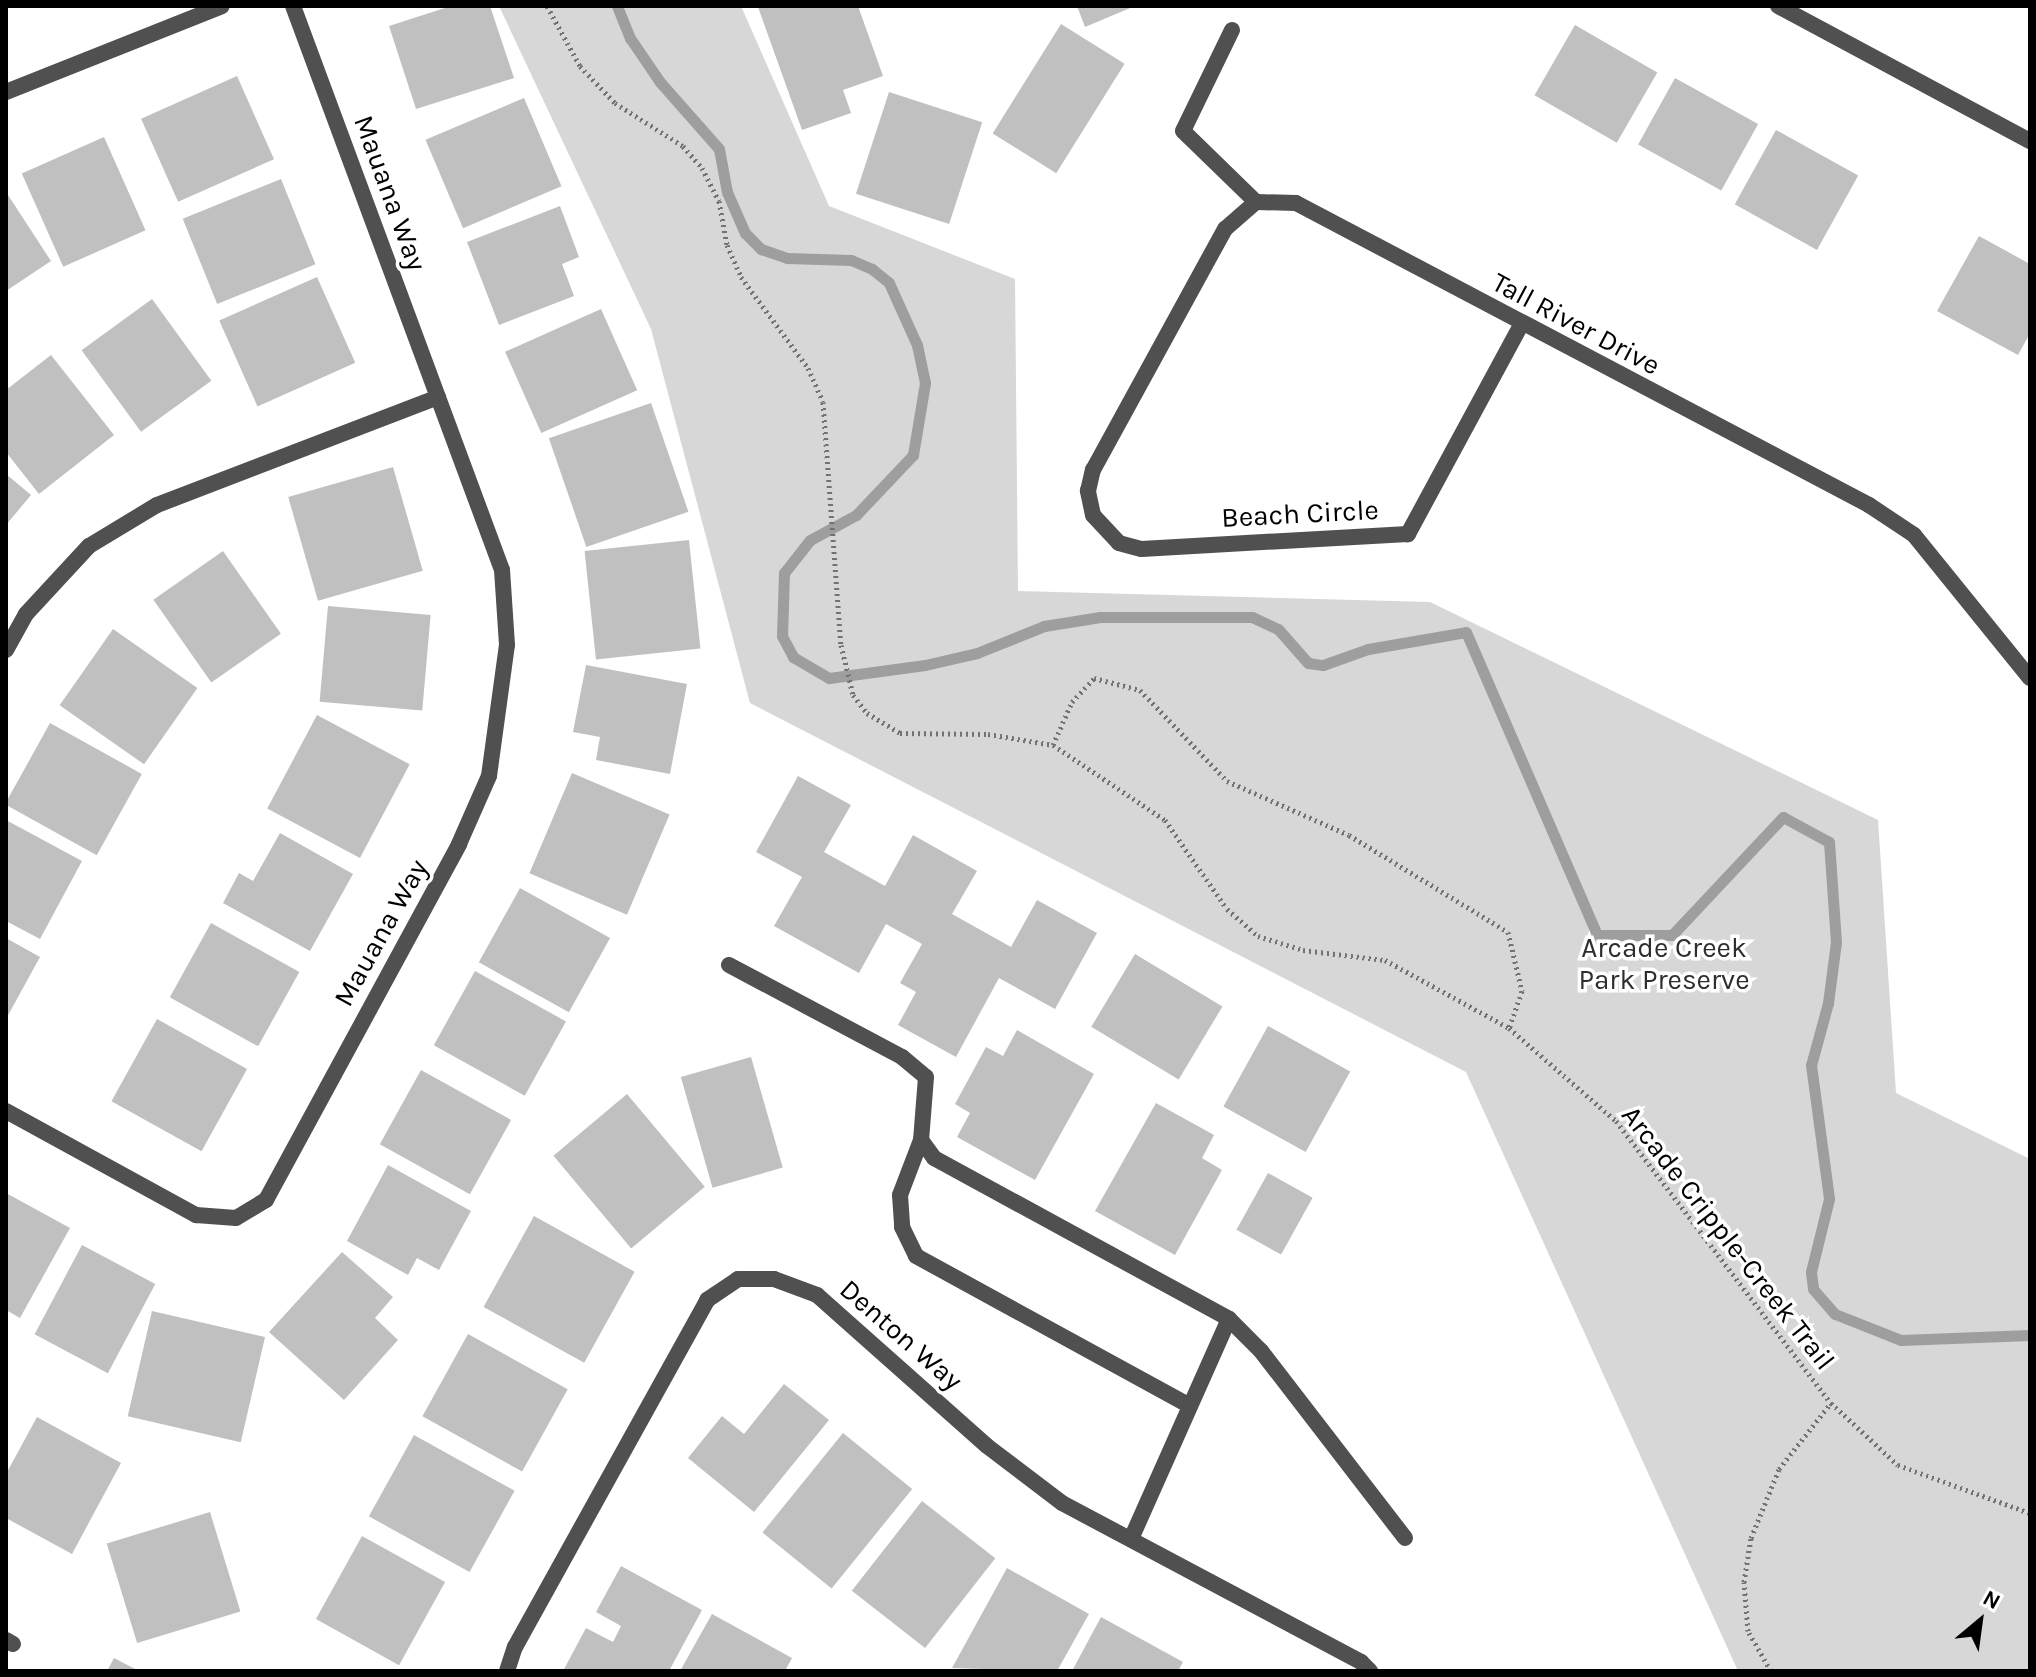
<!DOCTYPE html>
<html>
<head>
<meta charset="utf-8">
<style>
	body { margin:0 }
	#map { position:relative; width:2036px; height:1677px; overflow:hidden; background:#fff; font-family:Karla,sans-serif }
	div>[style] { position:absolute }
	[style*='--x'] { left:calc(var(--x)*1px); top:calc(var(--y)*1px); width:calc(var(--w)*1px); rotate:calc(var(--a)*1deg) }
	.green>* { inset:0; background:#d7d7d7 }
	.stream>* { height:11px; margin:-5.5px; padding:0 5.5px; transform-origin:5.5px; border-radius:5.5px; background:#9e9e9e }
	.building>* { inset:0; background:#c0c0c0; transform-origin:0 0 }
	.path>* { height:5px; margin-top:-2.5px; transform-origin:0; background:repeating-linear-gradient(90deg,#727272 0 2px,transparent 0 6px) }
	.service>* { height:16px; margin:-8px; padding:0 8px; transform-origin:8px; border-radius:8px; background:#505050 }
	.minor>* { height:16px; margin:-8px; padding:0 8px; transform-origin:8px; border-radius:8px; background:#505050 }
	.tertiary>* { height:16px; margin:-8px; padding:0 8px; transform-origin:8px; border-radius:8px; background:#505050 }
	span { translate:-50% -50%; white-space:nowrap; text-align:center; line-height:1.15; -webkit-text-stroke:7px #fff; paint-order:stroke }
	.street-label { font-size:28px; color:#000 }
	.park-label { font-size:28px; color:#2e2e2e }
	.frame { position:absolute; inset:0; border:8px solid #000; pointer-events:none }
	.north { position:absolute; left:1940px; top:1581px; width:80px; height:80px; -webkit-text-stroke:6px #fff; paint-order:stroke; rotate:29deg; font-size:22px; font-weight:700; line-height:32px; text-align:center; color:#000 }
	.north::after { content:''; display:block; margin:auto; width:28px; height:36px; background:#000; clip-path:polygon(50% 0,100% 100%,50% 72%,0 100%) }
</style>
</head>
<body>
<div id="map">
	<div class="green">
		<div style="clip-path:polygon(499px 6px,741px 6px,829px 206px,1015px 279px,1018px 591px,1430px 602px,1878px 820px,1896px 1093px,2030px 1159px,2030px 1671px,1738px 1671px,1466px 1072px,750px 703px,651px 329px)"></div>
	</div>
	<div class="stream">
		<div style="--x:617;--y:6;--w:35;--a:68"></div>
		<div style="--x:630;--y:38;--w:53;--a:55.7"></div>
		<div style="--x:660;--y:82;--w:89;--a:48.6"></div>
		<div style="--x:719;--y:149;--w:44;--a:79.5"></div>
		<div style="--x:727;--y:192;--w:45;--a:66.3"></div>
		<div style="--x:745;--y:233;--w:23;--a:45"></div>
		<div style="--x:761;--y:249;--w:28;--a:19"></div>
		<div style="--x:787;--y:258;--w:64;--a:1.8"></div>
		<div style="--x:851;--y:260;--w:23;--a:23"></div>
		<div style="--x:872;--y:269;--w:22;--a:39"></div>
		<div style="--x:889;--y:283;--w:68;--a:65.7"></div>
		<div style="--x:917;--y:345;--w:39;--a:78"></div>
		<div style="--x:925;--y:383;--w:73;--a:99.5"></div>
		<div style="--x:913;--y:455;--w:83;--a:133.5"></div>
		<div style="--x:856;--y:515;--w:52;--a:151.5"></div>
		<div style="--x:810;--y:540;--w:42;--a:128.2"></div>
		<div style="--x:784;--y:573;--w:63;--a:91.8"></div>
		<div style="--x:782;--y:636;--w:24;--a:62"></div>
		<div style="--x:793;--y:657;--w:42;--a:30.3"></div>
		<div style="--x:829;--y:678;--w:97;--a:-7.7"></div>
		<div style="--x:925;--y:665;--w:53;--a:-13"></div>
		<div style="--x:977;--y:653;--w:72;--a:-21.9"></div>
		<div style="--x:1044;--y:626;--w:57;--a:-9.1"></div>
		<div style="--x:1100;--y:617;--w:152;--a:0"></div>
		<div style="--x:1252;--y:617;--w:29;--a:25"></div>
		<div style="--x:1278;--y:629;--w:45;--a:48.6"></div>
		<div style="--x:1308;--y:663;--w:15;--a:8"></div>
		<div style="--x:1323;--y:665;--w:48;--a:-19.6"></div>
		<div style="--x:1368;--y:649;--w:99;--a:-9.8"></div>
		<div style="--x:1466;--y:632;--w:330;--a:66.6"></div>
		<div style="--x:1597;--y:935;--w:75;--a:0"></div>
		<div style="--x:1672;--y:935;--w:162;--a:-46.8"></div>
		<div style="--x:1783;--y:817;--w:52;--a:28.5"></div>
		<div style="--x:1829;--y:842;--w:100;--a:86"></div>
		<div style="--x:1836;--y:942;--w:62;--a:97.5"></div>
		<div style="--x:1828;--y:1003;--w:64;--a:105.3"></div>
		<div style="--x:1811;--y:1065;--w:135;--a:82.3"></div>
		<div style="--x:1829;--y:1199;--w:75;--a:103.9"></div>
		<div style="--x:1811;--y:1272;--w:17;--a:83"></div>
		<div style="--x:1813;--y:1289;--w:33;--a:49"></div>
		<div style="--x:1835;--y:1314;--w:71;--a:21.5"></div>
		<div style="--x:1901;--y:1340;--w:129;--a:-2.2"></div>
	</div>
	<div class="building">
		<div style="clip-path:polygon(451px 6px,490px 6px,514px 78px,416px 109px,389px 26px)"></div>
		<div style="clip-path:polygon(762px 6px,858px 6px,883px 76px,843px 90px,851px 113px,802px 130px,758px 7px)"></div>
		<div style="clip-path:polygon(1077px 6px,1135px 6px,1085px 27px)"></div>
		<div style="left:1061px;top:24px;width:75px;height:129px;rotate:32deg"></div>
		<div style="left:1575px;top:25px;width:95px;height:81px;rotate:30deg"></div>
		<div style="left:237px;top:76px;width:91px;height:105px;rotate:66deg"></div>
		<div style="left:1675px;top:78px;width:95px;height:76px;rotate:29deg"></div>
		<div style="left:889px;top:92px;width:98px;height:107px;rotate:18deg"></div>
		<div style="left:524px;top:98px;width:96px;height:107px;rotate:67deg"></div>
		<div style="left:1776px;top:130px;width:94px;height:85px;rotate:29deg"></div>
		<div style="left:104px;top:137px;width:102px;height:90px;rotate:66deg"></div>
		<div style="left:281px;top:179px;width:92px;height:106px;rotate:68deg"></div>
		<div style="clip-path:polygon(6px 192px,51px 261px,6px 291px)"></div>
		<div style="clip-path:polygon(560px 206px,579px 257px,562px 264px,574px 296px,499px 325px,467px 242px)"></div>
		<div style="clip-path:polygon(1979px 236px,2030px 264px,2030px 333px,2018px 355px,1937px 311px)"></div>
		<div style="left:317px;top:277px;width:94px;height:107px;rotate:66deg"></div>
		<div style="left:152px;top:299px;width:101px;height:87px;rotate:54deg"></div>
		<div style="left:601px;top:309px;width:89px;height:105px;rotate:66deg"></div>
		<div style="clip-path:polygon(51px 355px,114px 435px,39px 494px,6px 452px,6px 390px)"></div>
		<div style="left:651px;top:403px;width:115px;height:108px;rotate:71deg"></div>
		<div style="left:393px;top:467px;width:108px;height:109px;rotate:74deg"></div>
		<div style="clip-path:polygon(6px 474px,31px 495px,6px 525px)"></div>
		<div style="left:689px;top:540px;width:109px;height:105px;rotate:84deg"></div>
		<div style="left:223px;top:551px;width:101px;height:85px;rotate:55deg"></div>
		<div style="left:328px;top:606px;width:103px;height:96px;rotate:5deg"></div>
		<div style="left:113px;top:629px;width:103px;height:93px;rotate:35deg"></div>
		<div style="clip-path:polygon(586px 665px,687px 684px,670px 774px,596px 760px,600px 737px,573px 732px)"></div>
		<div style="left:317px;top:715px;width:105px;height:106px;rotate:28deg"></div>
		<div style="left:50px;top:723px;width:105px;height:93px;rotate:29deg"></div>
		<div style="left:572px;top:773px;width:106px;height:109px;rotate:23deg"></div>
		<div style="clip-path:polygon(798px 776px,851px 805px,824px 852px,885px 886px,913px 835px,977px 871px,952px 914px,1011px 947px,1037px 900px,1097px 933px,1055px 1009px,999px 978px,956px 1057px,898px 1025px,916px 992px,900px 983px,922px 944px,886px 924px,859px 973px,774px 926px,802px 877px,756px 852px)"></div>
		<div style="clip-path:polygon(6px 820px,82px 861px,40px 939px,6px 921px)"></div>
		<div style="clip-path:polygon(280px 833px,353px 874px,310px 951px,223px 903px,239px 873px,253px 881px)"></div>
		<div style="left:520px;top:888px;width:103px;height:85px;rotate:29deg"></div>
		<div style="left:211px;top:923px;width:101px;height:85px;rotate:29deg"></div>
		<div style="clip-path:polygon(6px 938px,40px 957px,6px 1019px)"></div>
		<div style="left:1135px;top:954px;width:102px;height:85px;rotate:31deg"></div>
		<div style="left:475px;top:971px;width:104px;height:85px;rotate:29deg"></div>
		<div style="left:157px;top:1019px;width:103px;height:94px;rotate:29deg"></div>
		<div style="left:1268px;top:1026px;width:94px;height:92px;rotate:29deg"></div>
		<div style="clip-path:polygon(1017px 1030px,1094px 1074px,1035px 1180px,957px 1137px,970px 1113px,955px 1104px,986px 1047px,1003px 1056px)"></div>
		<div style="left:751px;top:1057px;width:115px;height:73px;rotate:74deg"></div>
		<div style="left:421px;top:1070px;width:103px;height:85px;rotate:29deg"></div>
		<div style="left:627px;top:1094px;width:121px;height:96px;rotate:50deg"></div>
		<div style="clip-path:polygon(1156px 1103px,1214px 1135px,1202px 1158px,1222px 1170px,1175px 1255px,1095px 1211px)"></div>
		<div style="clip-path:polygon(388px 1165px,471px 1211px,439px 1270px,417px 1258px,408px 1275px,347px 1241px)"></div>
		<div style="left:1268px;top:1173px;width:51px;height:65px;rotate:29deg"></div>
		<div style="clip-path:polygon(6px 1193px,70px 1228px,20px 1318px,6px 1310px)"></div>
		<div style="left:534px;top:1216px;width:115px;height:104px;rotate:29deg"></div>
		<div style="left:82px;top:1245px;width:83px;height:101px;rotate:28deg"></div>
		<div style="clip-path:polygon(342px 1252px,393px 1297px,375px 1318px,398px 1340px,344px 1400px,269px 1332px)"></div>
		<div style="left:152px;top:1311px;width:116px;height:108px;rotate:13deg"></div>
		<div style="left:468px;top:1334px;width:114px;height:94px;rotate:29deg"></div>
		<div style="clip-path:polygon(784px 1384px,829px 1420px,754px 1512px,688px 1458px,722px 1416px,744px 1434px)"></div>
		<div style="clip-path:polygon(37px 1417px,121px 1463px,72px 1554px,6px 1518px,6px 1474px)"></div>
		<div style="left:843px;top:1433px;width:89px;height:128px;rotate:39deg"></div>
		<div style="left:414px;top:1435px;width:115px;height:93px;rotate:29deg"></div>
		<div style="left:922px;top:1501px;width:93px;height:114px;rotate:38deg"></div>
		<div style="left:210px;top:1512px;width:104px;height:108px;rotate:73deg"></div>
		<div style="left:362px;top:1536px;width:95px;height:95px;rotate:29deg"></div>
		<div style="clip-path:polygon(621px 1566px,702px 1610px,669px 1671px,563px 1671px,586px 1628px,613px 1642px,621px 1626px,596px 1612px)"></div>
		<div style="clip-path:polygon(1007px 1568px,1089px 1614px,1057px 1671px,952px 1668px)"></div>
		<div style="clip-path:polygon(712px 1614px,792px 1658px,785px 1671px,680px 1671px)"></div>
		<div style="clip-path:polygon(1101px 1617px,1183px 1662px,1178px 1671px,1072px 1671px)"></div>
		<div style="clip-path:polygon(114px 1658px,139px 1671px,107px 1671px)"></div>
	</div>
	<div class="path">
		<div style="--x:547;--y:6;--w:68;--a:61.2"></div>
		<div style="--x:580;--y:66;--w:51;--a:46.6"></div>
		<div style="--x:615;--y:103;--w:80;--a:32.3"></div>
		<div style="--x:683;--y:146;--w:29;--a:49"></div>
		<div style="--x:702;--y:168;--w:37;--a:63"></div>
		<div style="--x:719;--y:201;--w:45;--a:79.7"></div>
		<div style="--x:727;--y:245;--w:35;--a:66"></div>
		<div style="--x:741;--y:277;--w:113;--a:53.6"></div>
		<div style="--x:808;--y:368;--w:37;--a:66"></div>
		<div style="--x:823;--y:402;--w:244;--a:85.8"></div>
		<div style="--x:841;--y:645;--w:51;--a:76.5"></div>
		<div style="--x:853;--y:695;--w:23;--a:52"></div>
		<div style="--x:867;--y:713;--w:39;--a:31"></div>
		<div style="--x:900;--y:733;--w:88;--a:0.7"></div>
		<div style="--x:988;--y:734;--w:66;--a:9.6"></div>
		<div style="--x:1053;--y:745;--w:135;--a:33.8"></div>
		<div style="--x:1165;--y:820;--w:108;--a:55.1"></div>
		<div style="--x:1227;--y:909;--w:41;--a:41.1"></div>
		<div style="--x:1258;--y:936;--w:47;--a:17.3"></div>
		<div style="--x:1303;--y:950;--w:83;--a:7"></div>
		<div style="--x:1385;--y:960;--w:141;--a:28.7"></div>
		<div style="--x:1509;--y:1028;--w:142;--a:41"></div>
		<div style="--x:1616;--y:1121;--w:355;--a:52.7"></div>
		<div style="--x:1831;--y:1403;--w:91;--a:42.8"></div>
		<div style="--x:1898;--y:1465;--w:140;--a:20"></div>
		<div style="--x:1053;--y:745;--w:47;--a:-66.2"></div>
		<div style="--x:1072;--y:702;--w:33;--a:-47"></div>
		<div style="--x:1094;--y:678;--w:48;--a:14.6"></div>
		<div style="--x:1140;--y:690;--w:126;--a:46.3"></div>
		<div style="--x:1227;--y:781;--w:133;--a:23.9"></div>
		<div style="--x:1349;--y:835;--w:186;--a:31.4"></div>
		<div style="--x:1508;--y:932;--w:61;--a:76.7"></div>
		<div style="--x:1522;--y:991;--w:39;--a:109"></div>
		<div style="--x:1771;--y:1671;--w:46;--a:-119.9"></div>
		<div style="--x:1748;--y:1631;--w:49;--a:-94.7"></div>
		<div style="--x:1744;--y:1582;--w:45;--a:-81"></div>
		<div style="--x:1751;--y:1538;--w:74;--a:-67.9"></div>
		<div style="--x:1779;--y:1469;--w:84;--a:-51.8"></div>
	</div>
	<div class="service">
		<div style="--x:1232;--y:30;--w:112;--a:115.9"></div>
		<div style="--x:1183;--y:131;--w:102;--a:44.2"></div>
		<div style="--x:921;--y:1140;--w:59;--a:110.9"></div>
		<div style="--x:900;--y:1195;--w:32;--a:86"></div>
		<div style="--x:902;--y:1227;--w:32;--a:64"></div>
		<div style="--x:916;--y:1256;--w:312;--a:28.7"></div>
	</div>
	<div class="minor">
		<div style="--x:1521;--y:325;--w:238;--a:118.4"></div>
		<div style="--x:1408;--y:534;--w:267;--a:176.8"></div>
		<div style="--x:1141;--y:549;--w:23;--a:-165"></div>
		<div style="--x:1119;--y:543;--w:38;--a:-133"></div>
		<div style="--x:1093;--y:515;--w:25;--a:-102"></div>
		<div style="--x:1088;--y:491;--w:22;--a:-77"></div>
		<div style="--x:1093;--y:470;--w:275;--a:-61.3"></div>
		<div style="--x:1225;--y:229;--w:41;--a:-41.1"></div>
		<div style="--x:1256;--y:202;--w:40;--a:1.4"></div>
		<div style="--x:1296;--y:203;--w:648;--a:27.79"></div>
		<div style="--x:1869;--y:505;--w:54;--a:33.7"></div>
		<div style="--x:1914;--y:535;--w:184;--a:51"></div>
		<div style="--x:6;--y:650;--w:41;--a:-60.9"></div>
		<div style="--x:26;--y:614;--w:93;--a:-47.2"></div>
		<div style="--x:89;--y:546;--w:79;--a:-31.1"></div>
		<div style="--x:157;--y:505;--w:301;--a:-21"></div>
		<div style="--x:729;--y:965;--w:196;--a:28"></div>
		<div style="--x:902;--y:1057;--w:31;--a:40"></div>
		<div style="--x:926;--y:1077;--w:63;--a:94.5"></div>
		<div style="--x:921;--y:1140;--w:22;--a:54"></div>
		<div style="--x:934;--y:1158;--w:336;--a:28.6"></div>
		<div style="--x:1229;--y:1319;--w:45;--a:45"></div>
		<div style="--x:1261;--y:1351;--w:236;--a:52.4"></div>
		<div style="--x:6;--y:1111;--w:217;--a:28.7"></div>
		<div style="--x:196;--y:1215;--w:40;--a:4.3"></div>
		<div style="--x:236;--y:1218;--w:35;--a:-31"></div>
		<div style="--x:266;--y:1200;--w:405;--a:-61.5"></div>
		<div style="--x:459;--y:844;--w:74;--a:-66.2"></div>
		<div style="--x:489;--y:776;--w:132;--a:-82.2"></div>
		<div style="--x:507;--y:645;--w:75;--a:-93.8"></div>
		<div style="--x:502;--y:570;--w:601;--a:-110.33"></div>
		<div style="--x:1131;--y:1539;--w:241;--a:-66"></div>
		<div style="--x:6;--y:1640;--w:8;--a:30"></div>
		<div style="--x:507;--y:1671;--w:25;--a:-72"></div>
		<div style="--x:515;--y:1647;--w:397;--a:-61"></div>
		<div style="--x:707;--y:1300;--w:37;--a:-34"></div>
		<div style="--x:738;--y:1279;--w:36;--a:0"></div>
		<div style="--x:774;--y:1279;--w:46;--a:20.4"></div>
		<div style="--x:817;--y:1295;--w:227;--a:41.6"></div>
		<div style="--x:987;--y:1446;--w:94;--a:37.2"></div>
		<div style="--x:1062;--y:1503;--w:339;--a:28"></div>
		<div style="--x:1361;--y:1662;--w:13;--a:45"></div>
	</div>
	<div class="tertiary">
		<div style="--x:1778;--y:6;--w:286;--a:28.2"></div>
		<div style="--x:6;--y:92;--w:232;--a:-21.7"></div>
	</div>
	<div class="street-label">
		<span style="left:390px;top:193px;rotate:70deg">Mauana Way</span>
		<span style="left:1576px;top:324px;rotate:28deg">Tall River Drive</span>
		<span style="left:1300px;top:514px;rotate:-3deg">Beach Circle</span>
		<span style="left:381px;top:933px;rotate:-61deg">Mauana Way</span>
		<span style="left:1728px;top:1238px;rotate:52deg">Arcade Cripple-Creek Trail</span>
		<span style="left:901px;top:1335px;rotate:41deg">Denton Way</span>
	</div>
	<div class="park-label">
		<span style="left:1664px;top:964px">Arcade Creek<br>Park Preserve</span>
	</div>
	<div class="frame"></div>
	<div class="north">N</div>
</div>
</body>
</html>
